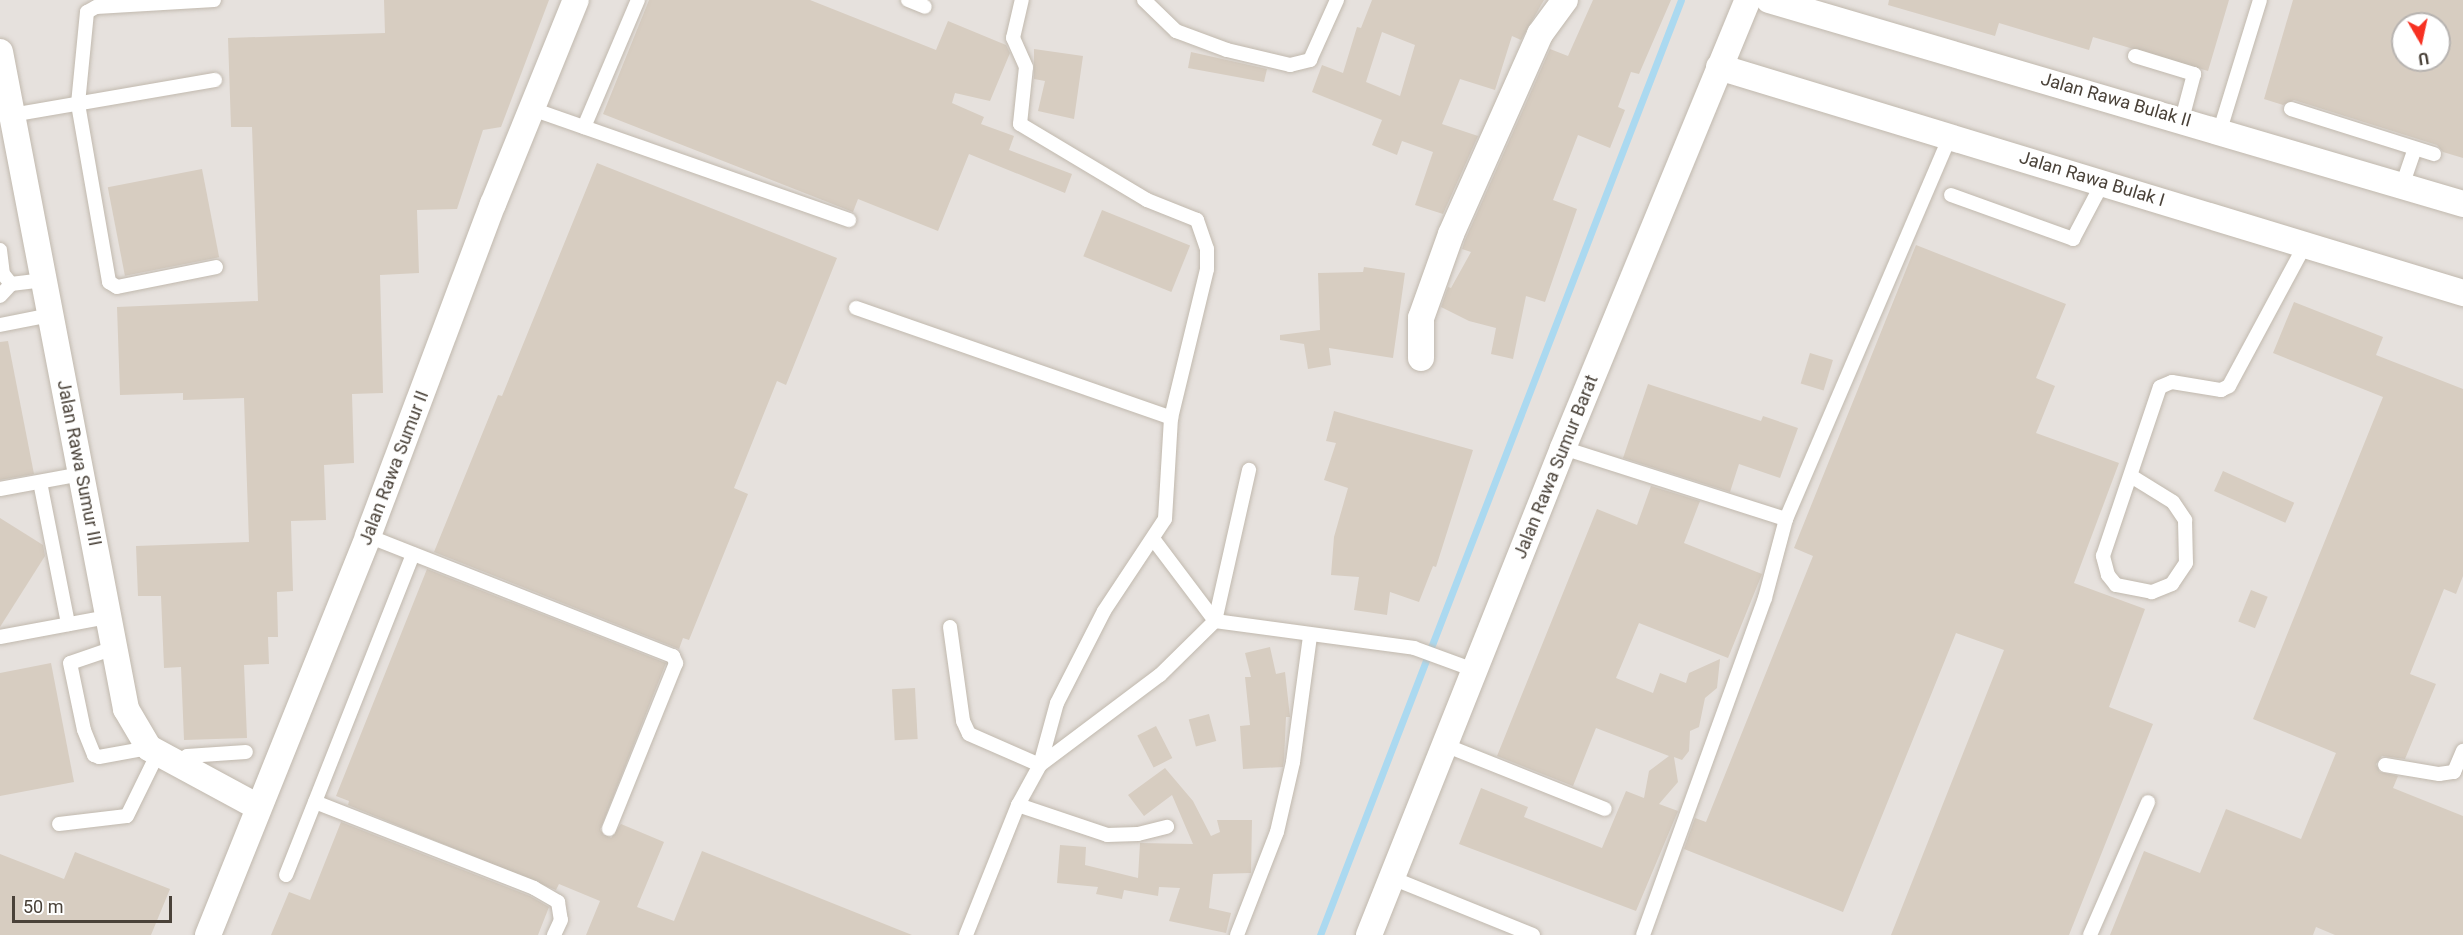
<!DOCTYPE html>
<html>
<head>
<meta charset="utf-8">
<style>
	body { margin:0 }
	#map { position:relative; width:2463px; height:935px; overflow:hidden; background:#f6f2ec; font-family:Roboto,sans-serif }
	div>[style] { position:absolute }
	[style*='--x'] { left:calc(var(--x)*1px); top:calc(var(--y)*1px); width:calc(var(--w)*1px); rotate:calc(var(--a)*1deg) }
	.industrial>* { inset:0; background:#e6e1dd }
	.stream>* { height:7px; margin:-3.5px; padding:0 3.5px; transform-origin:3.5px; border-radius:3.5px; background:#abd9f0 }
	.building>* { inset:0; background:#d7cdc1; transform-origin:0 0 }
	.roads { filter:drop-shadow(0 0 2px #c1b9ae) drop-shadow(0 0 2px #c1b9ae) }
	.lane>* { height:14px; margin:-7px; padding:0 7px; transform-origin:7px; border-radius:7px; background:#fff }
	.street>* { height:26px; margin:-13px; padding:0 13px; transform-origin:13px; border-radius:13px; background:#fff }
	span { translate:-50% -50%; white-space:nowrap; text-align:center; line-height:1.15; -webkit-text-stroke:6px #fff; paint-order:stroke }
	.street-label { font-size:18px; color:#4a4239 }
	.north { position:absolute; left:2391px; top:12px; width:60px; height:60px; box-sizing:border-box; background:#fff; border:2px solid #b7b3b0; border-radius:50%; rotate:171deg; font-size:16px; font-weight:700; line-height:24px; text-align:center; color:#4a4239 }
	.north::after { content:''; display:block; margin:auto; width:21px; height:27px; background:#f73122; clip-path:polygon(50% 0,100% 100%,50% 72%,0 100%) }
	.scale { position:absolute; left:12px; top:896px; width:160px; height:27px; box-sizing:border-box; border:3px solid #4a4239; border-top:0; padding-left:8px; font-size:18px; line-height:21px; white-space:nowrap; color:#4a4239; -webkit-text-stroke:4px #fff; paint-order:stroke }
</style>
</head>
<body>
<div id="map">
	<div class="industrial">
		<div style="clip-path:polygon(evenodd,0 0,2463px 0,2463px 935px,0 935px,0 0,2403px 24px,2439px 24px,2439px 60px,2403px 60px,2403px 24px)"></div>
	</div>
	<div class="stream">
		<div style="--x:1320;--y:935;--w:1002;--a:-68.89"></div>
	</div>
	<div class="building">
		<div style="clip-path:polygon(384px 0,549px 0,501px 127px,483px 130px,457px 209px,417px 210px,419px 273px,380px 275px,383px 393px,352px 394px,354px 463px,324px 465px,326px 520px,291px 521px,293px 591px,277px 592px,278px 637px,268px 637px,269px 664px,244px 665px,247px 738px,184px 740px,181px 667px,164px 668px,161px 596px,138px 596px,136px 546px,249px 542px,244px 398px,183px 400px,183px 393px,120px 395px,117px 307px,258px 301px,252px 127px,231px 127px,228px 38px,385px 33px)"></div>
		<div style="clip-path:polygon(649px 0,810px 0,936px 50px,948px 21px,1006px 45px,1010px 53px,990px 101px,955px 93px,952px 103px,984px 117px,981px 124px,1014px 136px,1009px 150px,1072px 174px,1065px 193px,969px 154px,938px 231px,858px 199px,853px 212px,603px 114px)"></div>
		<div style="clip-path:polygon(evenodd,1372px 0,1544px 0,1521px 40px,1512px 36px,1495px 90px,1460px 79px,1442px 124px,1478px 136px,1443px 214px,1415px 205px,1433px 152px,1402px 141px,1397px 155px,1372px 145px,1382px 120px,1312px 92px,1322px 65px,1343px 73px,1357px 27px,1361px 28px,1372px 0,1382px 32px,1415px 45px,1400px 96px,1366px 82px,1382px 32px)"></div>
		<div style="clip-path:polygon(1593px 0,1671px 0,1639px 74px,1631px 72px,1618px 107px,1625px 110px,1610px 148px,1578px 135px,1553px 200px,1577px 209px,1545px 302px,1526px 296px,1513px 359px,1491px 354px,1496px 328px,1469px 321px,1441px 307px,1448px 287px,1451px 288px,1471px 252px,1462px 249px,1465px 240px,1550px 49px,1568px 56px)"></div>
		<div style="clip-path:polygon(1889px 0,2229px 0,2208px 71px,2093px 37px,2089px 50px,1999px 23px,1995px 36px,1888px 5px)"></div>
		<div style="clip-path:polygon(evenodd,2293px 0,2463px 0,2463px 158px,2443px 152px,2437px 145px,2294px 100px,2283px 105px,2264px 99px,2293px 0,2403px 24px,2439px 24px,2439px 60px,2403px 60px,2403px 24px)"></div>
		<div style="clip-path:polygon(1034px 49px,1083px 56px,1074px 119px,1038px 111px,1045px 81px,1034px 79px)"></div>
		<div style="clip-path:polygon(1191px 52px,1267px 69px,1264px 82px,1188px 68px)"></div>
		<div style="clip-path:polygon(597px 163px,837px 258px,786px 385px,777px 381px,734px 488px,748px 494px,689px 640px,683px 638px,679px 649px,434px 552px,498px 395px,502px 396px)"></div>
		<div style="left:202px;top:169px;width:90px;height:96px;rotate:79deg"></div>
		<div style="left:1102px;top:210px;width:95px;height:50px;rotate:22deg"></div>
		<div style="clip-path:polygon(1916px 245px,2066px 304px,2036px 378px,2055px 386px,2036px 433px,2119px 463px,2074px 583px,2145px 609px,2109px 707px,2153px 724px,2069px 935px,1891px 935px,2004px 650px,1956px 633px,1843px 912px,1684px 849px,1695px 818px,1706px 822px,1813px 556px,1794px 548px)"></div>
		<div style="clip-path:polygon(1364px 267px,1405px 273px,1393px 358px,1329px 348px,1331px 365px,1308px 369px,1304px 344px,1280px 340px,1280px 335px,1320px 330px,1318px 273px,1363px 272px)"></div>
		<div style="clip-path:polygon(2294px 302px,2383px 337px,2376px 355px,2463px 389px,2463px 576px,2456px 594px,2444px 589px,2410px 674px,2436px 684px,2405px 759px,2382px 756px,2376px 764px,2380px 772px,2398px 776px,2393px 788px,2463px 816px,2463px 935px,2335px 935px,2316px 927px,2313px 935px,2110px 935px,2144px 851px,2200px 873px,2226px 809px,2301px 839px,2336px 753px,2253px 719px,2383px 397px,2273px 353px)"></div>
		<div style="clip-path:polygon(8px 341px,34px 474px,0 480px,0 342px)"></div>
		<div style="left:1810px;top:353px;width:24px;height:32px;rotate:17deg"></div>
		<div style="clip-path:polygon(1648px 384px,1761px 421px,1763px 416px,1798px 428px,1780px 478px,1739px 464px,1730px 492px,1623px 458px)"></div>
		<div style="clip-path:polygon(1334px 411px,1473px 450px,1436px 567px,1433px 566px,1419px 602px,1390px 592px,1387px 615px,1354px 610px,1359px 577px,1331px 575px,1334px 537px,1348px 488px,1324px 480px,1336px 443px,1326px 441px)"></div>
		<div style="left:2223px;top:471px;width:78px;height:22px;rotate:24deg"></div>
		<div style="clip-path:polygon(1651px 486px,1700px 501px,1684px 543px,1762px 574px,1728px 658px,1639px 623px,1616px 678px,1653px 693px,1660px 673px,1686px 683px,1689px 673px,1720px 659px,1717px 688px,1705px 698px,1699px 727px,1690px 731px,1689px 751px,1682px 760px,1674px 757px,1678px 782px,1659px 804px,1678px 811px,1636px 911px,1459px 844px,1481px 788px,1528px 807px,1524px 817px,1602px 848px,1626px 791px,1644px 798px,1649px 771px,1669px 756px,1596px 728px,1573px 786px,1497px 756px,1597px 509px,1637px 525px)"></div>
		<div style="clip-path:polygon(0 518px,43px 545px,45px 556px,0 627px)"></div>
		<div style="clip-path:polygon(427px 569px,666px 663px,600px 830px,611px 838px,621px 824px,664px 842px,637px 907px,674px 921px,702px 851px,912px 935px,586px 935px,600px 901px,559px 884px,556px 890px,348px 805px,349px 801px,336px 796px)"></div>
		<div style="left:2251px;top:590px;width:18px;height:34px;rotate:22deg"></div>
		<div style="clip-path:polygon(1270px 647px,1276px 674px,1285px 672px,1290px 717px,1286px 717px,1284px 760px,1283px 767px,1243px 769px,1240px 726px,1250px 725px,1245px 677px,1251px 677px,1245px 653px)"></div>
		<div style="clip-path:polygon(51px 663px,74px 782px,0 796px,0 673px)"></div>
		<div style="left:915px;top:688px;width:51px;height:23px;rotate:87deg"></div>
		<div style="left:1209px;top:714px;width:28px;height:21px;rotate:75deg"></div>
		<div style="left:1156px;top:726px;width:36px;height:21px;rotate:63deg"></div>
		<div style="clip-path:polygon(1165px 768px,1193px 801px,1211px 836px,1220px 832px,1217px 820px,1252px 820px,1251px 873px,1213px 874px,1209px 908px,1231px 913px,1226px 933px,1169px 921px,1180px 888px,1159px 887px,1158px 896px,1124px 890px,1122px 899px,1096px 894px,1098px 887px,1057px 883px,1060px 845px,1086px 847px,1085px 865px,1138px 878px,1140px 843px,1193px 844px,1172px 795px,1144px 816px,1128px 795px)"></div>
		<div style="clip-path:polygon(341px 822px,530px 896px,549px 907px,538px 935px,271px 935px,289px 892px,310px 900px)"></div>
		<div style="clip-path:polygon(75px 852px,170px 889px,151px 935px,0 935px,0 854px,64px 879px)"></div>
	</div>
	<div class="roads">
		<div class="lane">
			<div style="--x:214;--y:0;--w:118;--a:176.6"></div>
			<div style="--x:96;--y:7;--w:10;--a:151"></div>
			<div style="--x:87;--y:12;--w:92;--a:95.6"></div>
			<div style="--x:78;--y:104;--w:181;--a:80.1"></div>
			<div style="--x:109;--y:282;--w:9;--a:32"></div>
			<div style="--x:117;--y:287;--w:101;--a:-11.4"></div>
			<div style="--x:908;--y:0;--w:18;--a:22"></div>
			<div style="--x:1144;--y:0;--w:45;--a:44.1"></div>
			<div style="--x:1176;--y:31;--w:54;--a:20.4"></div>
			<div style="--x:1227;--y:50;--w:65;--a:13.4"></div>
			<div style="--x:1290;--y:65;--w:21;--a:-14"></div>
			<div style="--x:1310;--y:60;--w:66;--a:-65.8"></div>
			<div style="--x:2135;--y:56;--w:62;--a:17"></div>
			<div style="--x:2194;--y:74;--w:47;--a:104.9"></div>
			<div style="--x:532;--y:109;--w:336;--a:19.3"></div>
			<div style="--x:2291;--y:109;--w:150;--a:17.5"></div>
			<div style="--x:12;--y:115;--w:206;--a:-9.8"></div>
			<div style="--x:584;--y:127;--w:138;--a:-67"></div>
			<div style="--x:2220;--y:130;--w:136;--a:-72.9"></div>
			<div style="--x:2402;--y:186;--w:39;--a:-71"></div>
			<div style="--x:1951;--y:195;--w:130;--a:19.8"></div>
			<div style="--x:2073;--y:239;--w:64;--a:-62.2"></div>
			<div style="--x:0;--y:250;--w:24;--a:83"></div>
			<div style="--x:3;--y:274;--w:13;--a:51"></div>
			<div style="--x:11;--y:284;--w:33;--a:-7"></div>
			<div style="--x:0;--y:296;--w:16;--a:-47"></div>
			<div style="--x:856;--y:308;--w:334;--a:19.2"></div>
			<div style="--x:0;--y:325;--w:52;--a:-11.1"></div>
			<div style="--x:1563;--y:448;--w:234;--a:17.7"></div>
			<div style="--x:2131;--y:476;--w:49;--a:31.8"></div>
			<div style="--x:2173;--y:502;--w:22;--a:56"></div>
			<div style="--x:2185;--y:520;--w:43;--a:88.7"></div>
			<div style="--x:2186;--y:563;--w:25;--a:124"></div>
			<div style="--x:2172;--y:584;--w:22;--a:158"></div>
			<div style="--x:2152;--y:592;--w:37;--a:-169"></div>
			<div style="--x:2116;--y:585;--w:13;--a:-129"></div>
			<div style="--x:2108;--y:575;--w:20;--a:-105"></div>
			<div style="--x:2103;--y:556;--w:178;--a:-71.4"></div>
			<div style="--x:2160;--y:387;--w:13;--a:-23"></div>
			<div style="--x:2172;--y:382;--w:50;--a:9.3"></div>
			<div style="--x:2221;--y:390;--w:9;--a:-27"></div>
			<div style="--x:2229;--y:386;--w:162;--a:-61.7"></div>
			<div style="--x:40;--y:482;--w:145;--a:78.8"></div>
			<div style="--x:0;--y:489;--w:82;--a:-10.5"></div>
			<div style="--x:368;--y:536;--w:328;--a:21.5"></div>
			<div style="--x:673;--y:656;--w:8;--a:67"></div>
			<div style="--x:676;--y:663;--w:179;--a:112"></div>
			<div style="--x:1154;--y:540;--w:101;--a:53"></div>
			<div style="--x:1215;--y:621;--w:155;--a:-77.3"></div>
			<div style="--x:950;--y:627;--w:95;--a:82.1"></div>
			<div style="--x:963;--y:721;--w:14;--a:65"></div>
			<div style="--x:969;--y:734;--w:77;--a:23.6"></div>
			<div style="--x:1040;--y:765;--w:150;--a:-36.9"></div>
			<div style="--x:1160;--y:675;--w:77;--a:-44.5"></div>
			<div style="--x:1215;--y:621;--w:201;--a:7.7"></div>
			<div style="--x:1414;--y:648;--w:64;--a:20.1"></div>
			<div style="--x:0;--y:637;--w:110;--a:-10.5"></div>
			<div style="--x:114;--y:648;--w:46;--a:161.2"></div>
			<div style="--x:70;--y:663;--w:68;--a:78.2"></div>
			<div style="--x:84;--y:730;--w:27;--a:68"></div>
			<div style="--x:94;--y:755;--w:5;--a:22"></div>
			<div style="--x:99;--y:757;--w:51;--a:-10.2"></div>
			<div style="--x:1445;--y:745;--w:172;--a:21.8"></div>
			<div style="--x:2385;--y:765;--w:55;--a:9.5"></div>
			<div style="--x:2439;--y:774;--w:15;--a:-8"></div>
			<div style="--x:2454;--y:772;--w:23;--a:-67"></div>
			<div style="--x:182;--y:766;--w:11;--a:-63"></div>
			<div style="--x:187;--y:756;--w:59;--a:-3.9"></div>
			<div style="--x:315;--y:802;--w:235;--a:21.4"></div>
			<div style="--x:534;--y:888;--w:28;--a:30"></div>
			<div style="--x:558;--y:902;--w:18;--a:81"></div>
			<div style="--x:561;--y:920;--w:17;--a:115"></div>
			<div style="--x:1018;--y:805;--w:94;--a:18.6"></div>
			<div style="--x:1107;--y:835;--w:31;--a:-2"></div>
			<div style="--x:1138;--y:834;--w:30;--a:-14"></div>
			<div style="--x:59;--y:824;--w:68;--a:-6.7"></div>
			<div style="--x:127;--y:816;--w:70;--a:-63.8"></div>
			<div style="--x:286;--y:875;--w:345;--a:-68.4"></div>
			<div style="--x:1392;--y:878;--w:152;--a:22"></div>
			<div style="--x:966;--y:935;--w:140;--a:-68.2"></div>
			<div style="--x:1018;--y:805;--w:46;--a:-61.2"></div>
			<div style="--x:1040;--y:765;--w:64;--a:-74.7"></div>
			<div style="--x:1057;--y:703;--w:103;--a:-62.9"></div>
			<div style="--x:1104;--y:611;--w:110;--a:-56.5"></div>
			<div style="--x:1165;--y:519;--w:101;--a:-86.6"></div>
			<div style="--x:1171;--y:418;--w:153;--a:-76.4"></div>
			<div style="--x:1207;--y:269;--w:20;--a:-90"></div>
			<div style="--x:1207;--y:249;--w:31;--a:-109"></div>
			<div style="--x:1197;--y:220;--w:54;--a:-158.2"></div>
			<div style="--x:1147;--y:200;--w:148;--a:-149.1"></div>
			<div style="--x:1020;--y:124;--w:57;--a:-84"></div>
			<div style="--x:1026;--y:67;--w:32;--a:-114"></div>
			<div style="--x:1013;--y:38;--w:39;--a:-77"></div>
			<div style="--x:1237;--y:935;--w:110;--a:-68.8"></div>
			<div style="--x:1277;--y:832;--w:72;--a:-77.1"></div>
			<div style="--x:1293;--y:762;--w:126;--a:-82.3"></div>
			<div style="--x:1643;--y:935;--w:358;--a:-70.1"></div>
			<div style="--x:1765;--y:598;--w:82;--a:-75.1"></div>
			<div style="--x:1786;--y:519;--w:416;--a:-66.8"></div>
			<div style="--x:2090;--y:935;--w:145;--a:-66.4"></div>
		</div>
		<div class="street">
			<div style="--x:1769;--y:0;--w:723;--a:16.38"></div>
			<div style="--x:0;--y:52;--w:669;--a:79.14"></div>
			<div style="--x:126;--y:709;--w:45;--a:59.5"></div>
			<div style="--x:149;--y:748;--w:124;--a:28.4"></div>
			<div style="--x:1719;--y:67;--w:778;--a:16.9"></div>
			<div style="--x:1421;--y:358;--w:40;--a:-90"></div>
			<div style="--x:1421;--y:318;--w:89;--a:-70.3"></div>
			<div style="--x:1451;--y:234;--w:219;--a:-66"></div>
			<div style="--x:1540;--y:34;--w:42;--a:-53.7"></div>
			<div style="--x:208;--y:935;--w:430;--a:-68.1"></div>
			<div style="--x:368;--y:536;--w:355;--a:-69.4"></div>
			<div style="--x:493;--y:204;--w:220;--a:-67.9"></div>
			<div style="--x:1369;--y:935;--w:524;--a:-68.28"></div>
			<div style="--x:1563;--y:448;--w:485;--a:-67.6"></div>
		</div>
	</div>
	<div class="street-label">
		<span style="left:2116px;top:100px;rotate:16deg">Jalan Rawa Bulak II</span>
		<span style="left:2092px;top:179px;rotate:17deg">Jalan Rawa Bulak I</span>
		<span style="left:79px;top:463px;rotate:79deg">Jalan Rawa Sumur III</span>
		<span style="left:1556px;top:467px;rotate:-68deg">Jalan Rawa Sumur Barat</span>
		<span style="left:394px;top:468px;rotate:-69deg">Jalan Rawa Sumur II</span>
	</div>
	<div class="north">U</div>
	<div class="scale">50 m</div>
</div>
</body>
</html>
